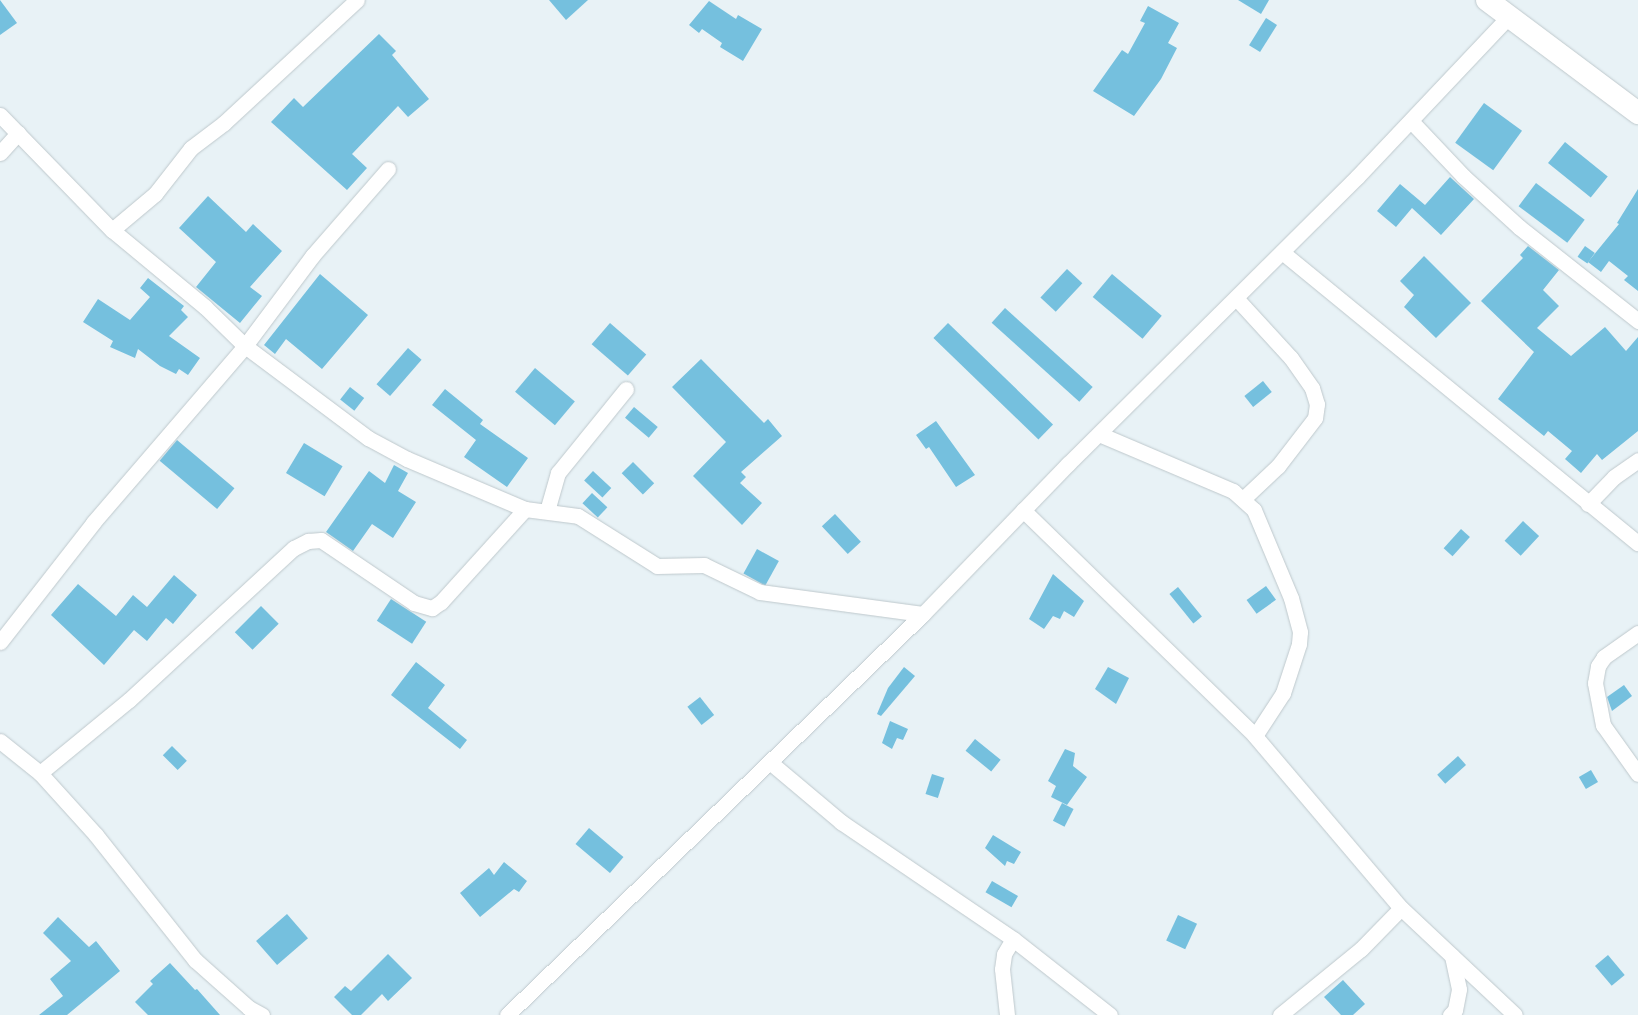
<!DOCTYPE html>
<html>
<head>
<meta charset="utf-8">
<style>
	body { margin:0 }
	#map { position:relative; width:1638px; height:1015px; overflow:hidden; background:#e8f2f6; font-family:"Noto Serif",serif }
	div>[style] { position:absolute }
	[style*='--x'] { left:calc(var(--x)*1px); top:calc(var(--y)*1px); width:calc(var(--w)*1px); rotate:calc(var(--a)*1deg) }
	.building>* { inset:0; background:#75c0de; transform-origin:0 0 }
	.roads { filter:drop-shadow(0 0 1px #bec8cc) drop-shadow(0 0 1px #bec8cc) }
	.minor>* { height:15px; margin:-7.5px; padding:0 7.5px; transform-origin:7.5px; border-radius:7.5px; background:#fff }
	.primary>* { height:22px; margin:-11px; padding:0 11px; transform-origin:11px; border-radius:11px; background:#fff }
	span { translate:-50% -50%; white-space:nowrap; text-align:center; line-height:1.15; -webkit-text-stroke:4px #fbfdfe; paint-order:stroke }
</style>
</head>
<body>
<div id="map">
	<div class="building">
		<div style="clip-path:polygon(0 0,17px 23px,0 35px)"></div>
		<div style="clip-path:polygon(549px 0,588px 0,566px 20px)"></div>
		<div style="clip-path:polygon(1238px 0,1269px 0,1261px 14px)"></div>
		<div style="clip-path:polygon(709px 1px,736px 19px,738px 15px,762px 29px,743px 61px,720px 47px,722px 43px,702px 29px,699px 33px,689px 25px)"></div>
		<div style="clip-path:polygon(1148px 6px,1179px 23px,1168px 43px,1177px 48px,1161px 79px,1134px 116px,1093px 91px,1122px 50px,1128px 54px,1145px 23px,1140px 21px)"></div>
		<div style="left:1266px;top:18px;width:13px;height:32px;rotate:32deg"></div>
		<div style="clip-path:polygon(379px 34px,396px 51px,392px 55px,429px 99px,408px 117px,398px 106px,352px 154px,367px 168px,347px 190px,271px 122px,294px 98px,303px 107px)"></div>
		<div style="left:1484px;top:103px;width:47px;height:49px;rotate:36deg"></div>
		<div style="left:1565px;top:142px;width:55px;height:27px;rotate:39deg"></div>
		<div style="clip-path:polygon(1450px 177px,1474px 199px,1441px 235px,1412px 208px,1396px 227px,1377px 211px,1400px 184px,1425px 205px)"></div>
		<div style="left:1536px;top:183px;width:61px;height:29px;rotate:37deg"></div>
		<div style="clip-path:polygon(1638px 189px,1638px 291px,1624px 280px,1628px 276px,1609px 261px,1601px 272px,1588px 262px,1619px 224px,1617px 223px)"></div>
		<div style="clip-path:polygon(208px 196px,246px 232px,253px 224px,282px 251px,250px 287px,262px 296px,240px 323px,196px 287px,216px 262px,179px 228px)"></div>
		<div style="clip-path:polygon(1528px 246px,1559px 270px,1543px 290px,1559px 306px,1537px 328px,1571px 356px,1605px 327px,1626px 351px,1638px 337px,1638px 431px,1602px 460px,1597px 454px,1581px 473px,1565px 459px,1572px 451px,1548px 431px,1544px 436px,1498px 399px,1534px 352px,1481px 301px,1523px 258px,1520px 255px)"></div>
		<div style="left:1585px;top:246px;width:12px;height:13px;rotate:35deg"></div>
		<div style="clip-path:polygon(1424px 256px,1471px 303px,1436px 338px,1404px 307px,1414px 295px,1400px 281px)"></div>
		<div style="left:1067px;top:269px;width:21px;height:39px;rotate:43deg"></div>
		<div style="clip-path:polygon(320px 274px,368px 315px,322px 369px,286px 339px,275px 354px,264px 345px)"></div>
		<div style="left:1112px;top:274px;width:65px;height:30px;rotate:40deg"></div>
		<div style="clip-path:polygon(148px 278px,184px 306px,181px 310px,188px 317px,169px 336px,200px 358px,188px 375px,179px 369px,176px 374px,160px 366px,138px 349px,135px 358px,110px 347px,113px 341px,83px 322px,98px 299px,130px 320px,150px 297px,140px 288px)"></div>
		<div style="left:1005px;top:308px;width:118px;height:20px;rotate:42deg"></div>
		<div style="left:610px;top:323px;width:48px;height:28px;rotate:41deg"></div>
		<div style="left:948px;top:323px;width:146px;height:21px;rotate:44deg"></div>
		<div style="left:408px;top:348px;width:18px;height:48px;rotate:41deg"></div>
		<div style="clip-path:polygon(701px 359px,764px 423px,768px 419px,782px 436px,741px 472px,746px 477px,740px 483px,762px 503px,742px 525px,693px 476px,726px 442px,672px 387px)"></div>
		<div style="left:535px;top:368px;width:52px;height:31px;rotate:40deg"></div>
		<div style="left:1263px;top:381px;width:14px;height:24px;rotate:51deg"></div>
		<div style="left:350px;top:387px;width:18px;height:16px;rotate:38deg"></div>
		<div style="clip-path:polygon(445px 389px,483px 420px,480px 424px,528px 458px,507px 487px,464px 457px,476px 440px,432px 405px)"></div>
		<div style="left:634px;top:407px;width:31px;height:14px;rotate:40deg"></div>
		<div style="clip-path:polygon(936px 421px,975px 475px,956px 487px,929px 447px,926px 449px,916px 435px)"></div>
		<div style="left:177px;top:440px;width:75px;height:27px;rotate:40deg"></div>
		<div style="left:304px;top:443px;width:45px;height:35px;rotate:31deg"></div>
		<div style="left:633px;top:462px;width:30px;height:16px;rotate:45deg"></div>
		<div style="clip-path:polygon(394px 465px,408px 473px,398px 491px,416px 502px,393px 538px,372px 524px,353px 551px,326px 532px,369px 471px,385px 483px)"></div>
		<div style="left:593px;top:471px;width:25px;height:13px;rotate:43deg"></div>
		<div style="left:592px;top:493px;width:21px;height:14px;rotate:43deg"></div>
		<div style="left:835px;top:514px;width:38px;height:18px;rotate:47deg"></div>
		<div style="left:1523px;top:521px;width:22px;height:27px;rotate:43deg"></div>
		<div style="left:1461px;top:529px;width:12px;height:26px;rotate:42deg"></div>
		<div style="left:757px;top:549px;width:25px;height:28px;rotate:29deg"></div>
		<div style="clip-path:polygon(1053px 574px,1084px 601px,1074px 617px,1064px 611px,1060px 619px,1053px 616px,1044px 629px,1029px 619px)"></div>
		<div style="clip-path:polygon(174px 575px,197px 595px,173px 624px,166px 618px,147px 641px,134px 630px,104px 665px,51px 615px,78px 584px,116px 616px,133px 595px,147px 607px)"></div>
		<div style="left:1266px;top:586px;width:17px;height:24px;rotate:54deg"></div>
		<div style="left:1178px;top:587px;width:38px;height:11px;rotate:51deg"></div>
		<div style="left:391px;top:599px;width:42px;height:26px;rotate:33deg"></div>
		<div style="left:261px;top:606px;width:25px;height:37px;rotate:45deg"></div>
		<div style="clip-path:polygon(416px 662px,445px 685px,428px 708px,467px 740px,460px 749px,391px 695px)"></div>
		<div style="clip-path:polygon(904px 667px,915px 676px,881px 716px,877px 714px,888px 688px)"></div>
		<div style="clip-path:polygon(1108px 667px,1129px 678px,1116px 704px,1095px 689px)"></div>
		<div style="clip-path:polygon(1624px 685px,1632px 696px,1612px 711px,1607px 697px)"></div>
		<div style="left:700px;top:697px;width:23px;height:16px;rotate:52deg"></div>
		<div style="clip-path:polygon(890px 721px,908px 729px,903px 740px,897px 738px,892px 749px,882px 743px)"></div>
		<div style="left:975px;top:739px;width:33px;height:15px;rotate:39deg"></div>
		<div style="left:172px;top:746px;width:21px;height:13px;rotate:45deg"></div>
		<div style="clip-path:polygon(1065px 749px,1075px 753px,1073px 766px,1087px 777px,1067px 805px,1051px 797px,1056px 786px,1048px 781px)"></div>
		<div style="left:1458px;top:756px;width:12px;height:28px;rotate:48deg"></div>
		<div style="left:1591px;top:770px;width:14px;height:14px;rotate:60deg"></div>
		<div style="left:932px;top:774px;width:13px;height:21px;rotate:18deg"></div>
		<div style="left:1062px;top:803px;width:13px;height:20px;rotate:27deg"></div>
		<div style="left:589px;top:828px;width:45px;height:21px;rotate:40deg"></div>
		<div style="clip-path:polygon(993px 835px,1021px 852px,1014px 864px,1007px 861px,1005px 866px,985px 848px)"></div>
		<div style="clip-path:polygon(504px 862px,527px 881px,519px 892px,514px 889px,480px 917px,460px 893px,489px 868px,494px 875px)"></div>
		<div style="left:992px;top:881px;width:30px;height:13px;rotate:30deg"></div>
		<div style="left:287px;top:914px;width:32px;height:41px;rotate:49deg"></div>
		<div style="left:1178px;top:915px;width:21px;height:28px;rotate:25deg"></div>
		<div style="clip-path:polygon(58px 917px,89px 947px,96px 941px,120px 971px,67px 1015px,39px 1015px,63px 996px,50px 979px,71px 961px,43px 933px)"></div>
		<div style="clip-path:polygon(388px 954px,412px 978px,388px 1001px,382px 994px,361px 1015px,352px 1015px,334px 997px,345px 986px,351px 991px)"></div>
		<div style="left:1608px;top:955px;width:26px;height:17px;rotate:50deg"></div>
		<div style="clip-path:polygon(170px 963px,195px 990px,197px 989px,220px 1015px,148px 1015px,135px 1002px,153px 984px,150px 981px)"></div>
		<div style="clip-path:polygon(1343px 980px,1365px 1004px,1353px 1015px,1341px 1015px,1324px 997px)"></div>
	</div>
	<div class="roads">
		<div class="minor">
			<div style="--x:0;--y:115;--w:161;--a:45.8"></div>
			<div style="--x:112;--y:230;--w:121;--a:39.6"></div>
			<div style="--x:205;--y:307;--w:56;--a:44.3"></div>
			<div style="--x:245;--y:346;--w:233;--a:130.7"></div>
			<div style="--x:93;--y:523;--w:151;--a:128"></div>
			<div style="--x:1411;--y:121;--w:76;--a:46.6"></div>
			<div style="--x:1463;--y:176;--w:76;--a:42.3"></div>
			<div style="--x:1519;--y:227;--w:152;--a:38.3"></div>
			<div style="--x:0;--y:153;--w:27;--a:-48"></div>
			<div style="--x:388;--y:169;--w:114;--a:131.1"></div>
			<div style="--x:313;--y:255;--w:114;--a:126.8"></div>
			<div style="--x:245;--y:346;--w:154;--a:36.8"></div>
			<div style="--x:368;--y:438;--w:44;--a:28.3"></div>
			<div style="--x:407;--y:459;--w:128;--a:23"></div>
			<div style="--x:525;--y:509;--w:53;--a:7.5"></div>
			<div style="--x:578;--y:516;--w:93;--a:32.3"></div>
			<div style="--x:657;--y:566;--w:47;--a:-1.2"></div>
			<div style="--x:704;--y:565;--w:62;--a:25.7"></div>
			<div style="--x:760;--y:592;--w:164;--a:7.7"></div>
			<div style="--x:112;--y:230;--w:56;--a:-39.9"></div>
			<div style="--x:155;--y:194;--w:58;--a:-52"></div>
			<div style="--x:191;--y:148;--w:41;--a:-37.1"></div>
			<div style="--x:224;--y:123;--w:181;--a:-42.8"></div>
			<div style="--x:1282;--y:252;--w:460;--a:39.3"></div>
			<div style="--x:1236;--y:298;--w:81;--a:47.5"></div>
			<div style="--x:1291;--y:358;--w:37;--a:55"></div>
			<div style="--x:1312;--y:388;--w:17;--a:73"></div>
			<div style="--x:1317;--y:404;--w:14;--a:98"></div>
			<div style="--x:1315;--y:418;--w:61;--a:127.6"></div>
			<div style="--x:1278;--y:466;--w:47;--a:136.7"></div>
			<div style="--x:1099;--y:434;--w:146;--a:23"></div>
			<div style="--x:1233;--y:491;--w:28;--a:42"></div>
			<div style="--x:1254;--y:510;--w:95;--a:67.2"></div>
			<div style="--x:1291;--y:598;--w:35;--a:75"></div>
			<div style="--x:1300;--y:632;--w:12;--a:95"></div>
			<div style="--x:1299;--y:644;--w:52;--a:108.1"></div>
			<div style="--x:1283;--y:693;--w:51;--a:123.1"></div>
			<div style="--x:1588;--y:504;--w:37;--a:-46"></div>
			<div style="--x:1614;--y:477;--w:29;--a:-35"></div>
			<div style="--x:1023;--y:510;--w:324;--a:44.2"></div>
			<div style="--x:1255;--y:736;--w:226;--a:49.7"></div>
			<div style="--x:1401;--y:908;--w:156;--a:43.2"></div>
			<div style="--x:547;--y:511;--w:40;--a:-74"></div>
			<div style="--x:558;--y:473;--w:108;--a:-51"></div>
			<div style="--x:1638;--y:633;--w:42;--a:144.8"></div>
			<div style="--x:1604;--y:657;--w:11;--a:124"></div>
			<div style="--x:1598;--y:666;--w:17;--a:100"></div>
			<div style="--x:1595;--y:683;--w:43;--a:79.2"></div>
			<div style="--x:1603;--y:725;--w:60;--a:54.5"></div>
			<div style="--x:0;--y:741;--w:51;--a:38.7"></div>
			<div style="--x:771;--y:763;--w:92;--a:40.1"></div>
			<div style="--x:841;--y:822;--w:208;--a:34.2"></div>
			<div style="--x:1013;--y:939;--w:123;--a:38.1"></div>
			<div style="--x:262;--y:1015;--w:15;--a:-152"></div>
			<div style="--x:249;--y:1008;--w:72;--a:-138.4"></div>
			<div style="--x:195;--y:960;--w:159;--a:-128.4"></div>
			<div style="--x:96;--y:835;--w:84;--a:-132.1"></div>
			<div style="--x:40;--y:773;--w:115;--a:-39.4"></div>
			<div style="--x:129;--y:700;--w:224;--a:-42.7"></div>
			<div style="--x:294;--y:548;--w:16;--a:-27"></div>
			<div style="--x:308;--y:541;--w:13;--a:-4"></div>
			<div style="--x:321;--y:540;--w:112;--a:34.1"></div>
			<div style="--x:414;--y:603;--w:19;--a:16"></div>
			<div style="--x:432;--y:608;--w:11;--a:-34"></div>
			<div style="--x:441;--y:602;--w:125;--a:-47.9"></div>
			<div style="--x:507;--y:1015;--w:578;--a:-43.95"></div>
			<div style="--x:923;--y:614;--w:209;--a:-46"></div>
			<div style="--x:1068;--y:464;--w:407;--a:-44.8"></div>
			<div style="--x:1357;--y:177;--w:221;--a:-46.6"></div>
			<div style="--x:1007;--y:1015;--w:46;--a:-96.2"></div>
			<div style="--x:1002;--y:969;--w:15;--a:-82"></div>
			<div style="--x:1004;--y:954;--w:17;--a:-59"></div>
			<div style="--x:1280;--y:1015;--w:104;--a:-39.2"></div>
			<div style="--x:1361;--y:949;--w:57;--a:-45.7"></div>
			<div style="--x:1450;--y:1015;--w:7;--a:-45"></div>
			<div style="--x:1455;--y:1010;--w:21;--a:-79"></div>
			<div style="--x:1459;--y:989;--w:34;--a:-102"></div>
		</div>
		<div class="primary">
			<div style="--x:1487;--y:0;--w:189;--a:36.8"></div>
		</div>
	</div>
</div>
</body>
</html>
